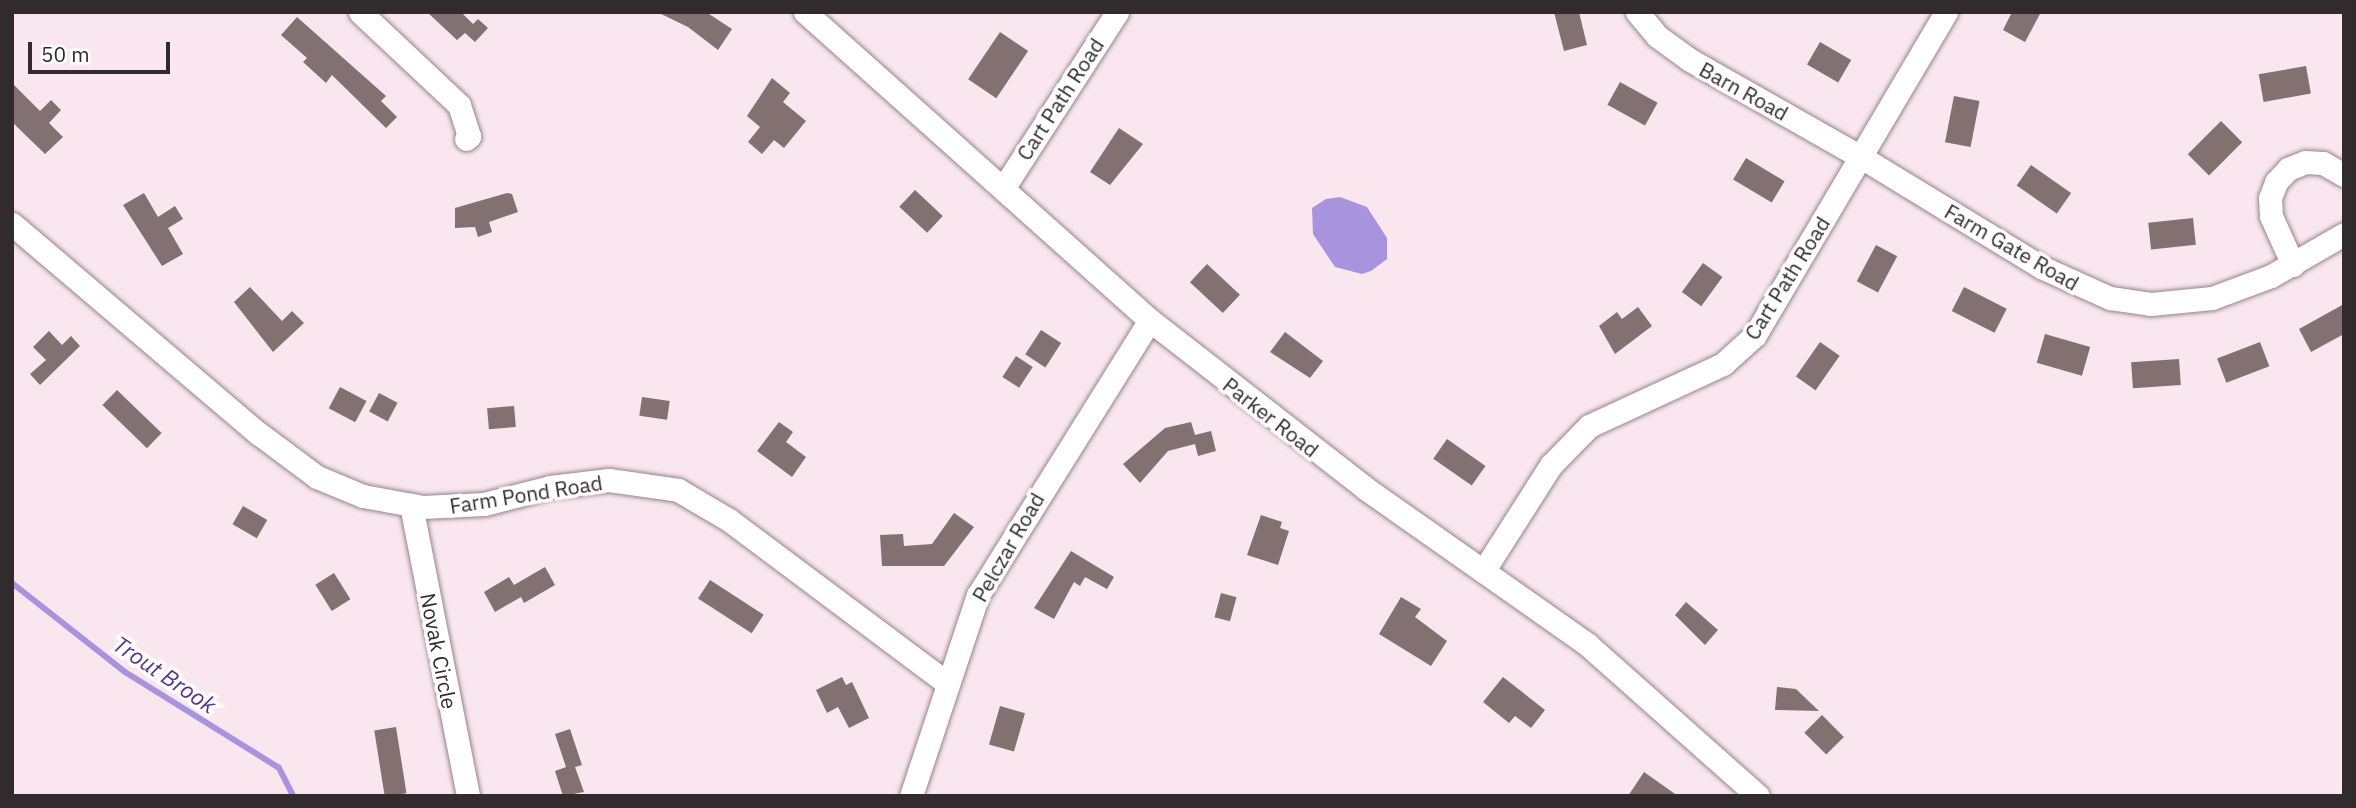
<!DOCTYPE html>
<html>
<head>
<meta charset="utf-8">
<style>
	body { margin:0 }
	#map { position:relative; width:2356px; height:808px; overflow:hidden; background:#fae6ee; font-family:"IBM Plex Sans",sans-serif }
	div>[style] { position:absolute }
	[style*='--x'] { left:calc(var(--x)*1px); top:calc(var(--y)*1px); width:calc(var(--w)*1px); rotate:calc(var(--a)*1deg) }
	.water>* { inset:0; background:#a893df }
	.stream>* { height:6px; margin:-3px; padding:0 3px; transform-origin:3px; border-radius:3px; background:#a893df }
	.building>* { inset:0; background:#837070; transform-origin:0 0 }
	.roads { filter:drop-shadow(0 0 2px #96848b) drop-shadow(0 0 2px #96848b) }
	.street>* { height:23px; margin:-11.5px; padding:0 11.5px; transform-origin:11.5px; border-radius:11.5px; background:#fff }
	span { translate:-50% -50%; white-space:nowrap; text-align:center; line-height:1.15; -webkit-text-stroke:7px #fff; paint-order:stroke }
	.street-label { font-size:21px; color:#322b2e }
	.water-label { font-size:23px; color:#56368f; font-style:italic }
	.frame { position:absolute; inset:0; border:14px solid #322b2e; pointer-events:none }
	.scale { position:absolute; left:28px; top:42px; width:142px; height:32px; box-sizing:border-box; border:4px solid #322b2e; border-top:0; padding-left:9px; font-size:21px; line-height:24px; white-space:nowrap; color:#322b2e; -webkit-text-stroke:5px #fff; paint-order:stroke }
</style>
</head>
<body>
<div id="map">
	<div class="water">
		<div style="clip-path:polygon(1340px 197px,1367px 207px,1387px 238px,1387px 259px,1371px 271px,1362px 274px,1335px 267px,1313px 234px,1312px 208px,1326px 199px)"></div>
	</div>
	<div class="stream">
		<div style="--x:12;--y:583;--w:144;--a:38.2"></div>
		<div style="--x:125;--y:672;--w:181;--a:31.9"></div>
		<div style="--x:279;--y:768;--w:31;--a:63"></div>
	</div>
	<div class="building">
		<div style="clip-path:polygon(427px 12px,461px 12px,473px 24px,478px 19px,488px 28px,475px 42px,465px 33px,457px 40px)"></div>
		<div style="clip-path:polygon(657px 12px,706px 12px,732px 29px,718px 50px,688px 27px)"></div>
		<div style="clip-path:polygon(1554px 12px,1579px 12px,1587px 45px,1564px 51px)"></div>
		<div style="clip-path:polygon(2012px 12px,2041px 12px,2025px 42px,2003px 30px)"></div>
		<div style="clip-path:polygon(297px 17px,386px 96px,381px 101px,397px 117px,386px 128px,332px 75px,326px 83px,303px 62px,307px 58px,281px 35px)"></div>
		<div style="left:1000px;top:32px;width:34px;height:57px;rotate:34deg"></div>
		<div style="left:1820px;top:42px;width:36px;height:26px;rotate:30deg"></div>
		<div style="left:2306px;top:66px;width:28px;height:48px;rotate:80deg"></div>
		<div style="clip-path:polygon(772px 78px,790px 93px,783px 102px,806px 121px,784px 148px,774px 140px,762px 154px,748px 142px,760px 127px,747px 116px)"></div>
		<div style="left:1620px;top:82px;width:43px;height:26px;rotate:29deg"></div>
		<div style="clip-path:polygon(12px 83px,40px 111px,51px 100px,61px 110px,49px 123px,63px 137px,45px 154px,12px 122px)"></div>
		<div style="left:1954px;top:96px;width:26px;height:47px;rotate:11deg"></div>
		<div style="left:2221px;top:121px;width:30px;height:47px;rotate:45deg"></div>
		<div style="clip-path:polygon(1119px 128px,1143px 144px,1110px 185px,1090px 172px)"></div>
		<div style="left:1746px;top:158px;width:45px;height:25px;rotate:31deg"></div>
		<div style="left:2031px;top:165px;width:49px;height:25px;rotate:35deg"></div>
		<div style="left:915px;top:190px;width:38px;height:23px;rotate:43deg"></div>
		<div style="clip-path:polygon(144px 193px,158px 217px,175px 206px,183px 219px,168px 228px,183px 254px,162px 266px,123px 205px)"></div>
		<div style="clip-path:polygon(507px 193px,512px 194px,518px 212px,489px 222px,492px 232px,478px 237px,475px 227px,455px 228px,455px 208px)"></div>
		<div style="left:2193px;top:218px;width:27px;height:45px;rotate:84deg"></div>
		<div style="left:1876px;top:245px;width:24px;height:41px;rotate:28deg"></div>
		<div style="left:1703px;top:263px;width:24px;height:36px;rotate:36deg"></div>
		<div style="left:1207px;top:264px;width:45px;height:25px;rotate:43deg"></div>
		<div style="clip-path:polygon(250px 287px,282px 321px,292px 311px,304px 323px,273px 352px,234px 302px)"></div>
		<div style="left:1964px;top:287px;width:48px;height:27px;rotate:27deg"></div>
		<div style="clip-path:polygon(2344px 304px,2344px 334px,2311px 352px,2299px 329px)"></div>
		<div style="clip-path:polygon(1638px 307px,1652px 326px,1615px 354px,1599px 326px,1617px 312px,1622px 319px)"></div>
		<div style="left:1041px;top:330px;width:24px;height:29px;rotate:33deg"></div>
		<div style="clip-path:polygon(49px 331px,62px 345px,71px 336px,80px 346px,40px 385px,30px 374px,46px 360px,33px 347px)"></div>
		<div style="clip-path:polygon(1285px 332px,1323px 361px,1310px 378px,1270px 352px)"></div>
		<div style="left:2045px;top:334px;width:47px;height:30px;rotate:16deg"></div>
		<div style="left:1820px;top:342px;width:24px;height:42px;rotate:35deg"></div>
		<div style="left:2260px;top:342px;width:26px;height:46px;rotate:69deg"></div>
		<div style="left:1016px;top:356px;width:20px;height:25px;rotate:33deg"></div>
		<div style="left:2179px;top:359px;width:26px;height:48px;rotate:86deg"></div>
		<div style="left:340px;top:387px;width:30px;height:24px;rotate:28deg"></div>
		<div style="left:117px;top:390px;width:62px;height:21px;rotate:44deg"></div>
		<div style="left:379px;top:393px;width:21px;height:21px;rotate:28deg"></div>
		<div style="left:642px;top:397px;width:28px;height:19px;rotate:8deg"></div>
		<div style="left:514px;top:406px;width:21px;height:27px;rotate:85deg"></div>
		<div style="clip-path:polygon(779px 422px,793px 432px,786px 442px,806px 457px,792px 477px,757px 451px)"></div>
		<div style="clip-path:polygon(1191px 422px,1195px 435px,1211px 431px,1216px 451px,1198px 456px,1195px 444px,1168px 451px,1140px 483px,1123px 464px,1165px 428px)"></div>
		<div style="left:1447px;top:439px;width:47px;height:24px;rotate:35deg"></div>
		<div style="left:243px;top:506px;width:28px;height:21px;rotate:30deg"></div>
		<div style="clip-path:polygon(954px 513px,974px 527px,944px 566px,882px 566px,880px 535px,903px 534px,904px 546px,932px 544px)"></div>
		<div style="clip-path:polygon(1261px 515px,1282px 522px,1280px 528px,1289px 531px,1278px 565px,1247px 555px)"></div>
		<div style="clip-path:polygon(1071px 551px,1114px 577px,1107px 589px,1085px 577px,1080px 586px,1074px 582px,1054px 619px,1034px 608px)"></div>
		<div style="clip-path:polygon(545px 567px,555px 585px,524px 603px,521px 597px,495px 612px,484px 592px,509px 577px,514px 585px)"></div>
		<div style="left:334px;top:573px;width:31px;height:22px;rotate:58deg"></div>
		<div style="left:710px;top:580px;width:64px;height:22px;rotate:33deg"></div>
		<div style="left:1221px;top:593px;width:16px;height:25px;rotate:15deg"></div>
		<div style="clip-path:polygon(1401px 597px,1421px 609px,1415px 617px,1447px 641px,1431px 666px,1379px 634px)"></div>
		<div style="clip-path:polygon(1686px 602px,1718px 630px,1705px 645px,1675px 615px)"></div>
		<div style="clip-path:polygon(842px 677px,846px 685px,852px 682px,869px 718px,849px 728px,838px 707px,827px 713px,816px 690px)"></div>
		<div style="clip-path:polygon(1503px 677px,1545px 710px,1531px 728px,1515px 716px,1509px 723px,1483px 702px)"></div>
		<div style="clip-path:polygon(1777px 687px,1796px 689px,1819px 711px,1775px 710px)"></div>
		<div style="left:1000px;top:706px;width:26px;height:40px;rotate:16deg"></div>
		<div style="left:1822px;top:715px;width:31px;height:25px;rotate:45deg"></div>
		<div style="left:396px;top:727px;width:67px;height:22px;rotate:81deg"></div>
		<div style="clip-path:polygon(570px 729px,582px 765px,575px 767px,584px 792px,563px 796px,555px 771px,566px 767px,555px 734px)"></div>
		<div style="clip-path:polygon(1644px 772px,1678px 796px,1628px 796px)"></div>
	</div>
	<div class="roads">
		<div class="street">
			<div style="--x:360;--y:12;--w:136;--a:43.2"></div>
			<div style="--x:459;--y:105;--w:33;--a:72"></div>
			<div style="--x:469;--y:136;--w:4;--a:135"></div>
			<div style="--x:805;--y:12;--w:459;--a:41.8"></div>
			<div style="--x:1147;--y:318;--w:276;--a:37.9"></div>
			<div style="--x:1365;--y:488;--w:273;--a:35.1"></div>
			<div style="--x:1588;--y:645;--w:227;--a:41.6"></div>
			<div style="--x:1637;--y:12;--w:31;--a:50"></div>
			<div style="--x:1657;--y:36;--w:41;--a:36"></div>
			<div style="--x:1690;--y:60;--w:197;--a:29.6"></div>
			<div style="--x:1861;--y:157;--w:211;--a:31.4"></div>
			<div style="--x:2041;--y:267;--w:76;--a:24.2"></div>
			<div style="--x:2110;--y:298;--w:41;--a:8.3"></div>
			<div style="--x:2151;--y:304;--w:61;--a:-5.6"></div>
			<div style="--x:2212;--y:298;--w:63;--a:-20.4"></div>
			<div style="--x:2271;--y:276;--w:84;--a:-29.9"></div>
			<div style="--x:1004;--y:187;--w:208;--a:-57.1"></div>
			<div style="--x:12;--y:224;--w:323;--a:40.4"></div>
			<div style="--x:258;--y:433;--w:74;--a:36.7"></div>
			<div style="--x:317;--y:477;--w:50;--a:22.4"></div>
			<div style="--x:363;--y:496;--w:61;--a:10.4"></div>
			<div style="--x:423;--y:507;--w:61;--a:-2.8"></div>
			<div style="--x:484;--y:504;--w:68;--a:-14.4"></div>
			<div style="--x:550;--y:487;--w:59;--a:-6.8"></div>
			<div style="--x:609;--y:480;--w:70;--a:8.2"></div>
			<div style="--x:678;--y:490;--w:59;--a:30.5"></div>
			<div style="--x:729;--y:520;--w:272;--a:36.8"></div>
			<div style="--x:2293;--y:265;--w:54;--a:-114.2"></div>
			<div style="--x:2271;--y:216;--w:18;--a:-93"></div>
			<div style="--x:2270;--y:198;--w:17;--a:-69"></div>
			<div style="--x:2276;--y:182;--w:18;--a:-47"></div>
			<div style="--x:2288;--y:169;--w:18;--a:-22"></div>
			<div style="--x:2305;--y:162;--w:18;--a:3"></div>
			<div style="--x:2323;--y:163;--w:24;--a:30"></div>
			<div style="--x:411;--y:505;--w:297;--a:78.9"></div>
			<div style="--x:1484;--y:570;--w:125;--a:-57.5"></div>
			<div style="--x:1551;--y:465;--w:54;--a:-45.7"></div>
			<div style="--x:1589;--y:426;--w:148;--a:-24.8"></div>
			<div style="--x:1723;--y:364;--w:43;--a:-42.2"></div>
			<div style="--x:1755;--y:335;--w:375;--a:-59.4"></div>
			<div style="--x:911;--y:796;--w:212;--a:-71.6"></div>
			<div style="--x:978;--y:595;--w:324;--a:-58"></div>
		</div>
	</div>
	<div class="street-label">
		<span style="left:1744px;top:91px;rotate:29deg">Barn Road</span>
		<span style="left:1060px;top:99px;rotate:-57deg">Cart Path Road</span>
		<span style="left:2012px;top:247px;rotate:30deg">Farm Gate Road</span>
		<span style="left:1787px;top:278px;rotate:-58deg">Cart Path Road</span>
		<span style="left:1271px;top:417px;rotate:38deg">Parker Road</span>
		<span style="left:526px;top:494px;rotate:-9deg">Farm Pond Road</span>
		<span style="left:1008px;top:547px;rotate:-60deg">Pelczar Road</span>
		<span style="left:439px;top:651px;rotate:79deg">Novak Circle</span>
	</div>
	<div class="water-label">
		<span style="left:165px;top:674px;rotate:34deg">Trout Brook</span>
	</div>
	<div class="frame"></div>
	<div class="scale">50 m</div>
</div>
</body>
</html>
